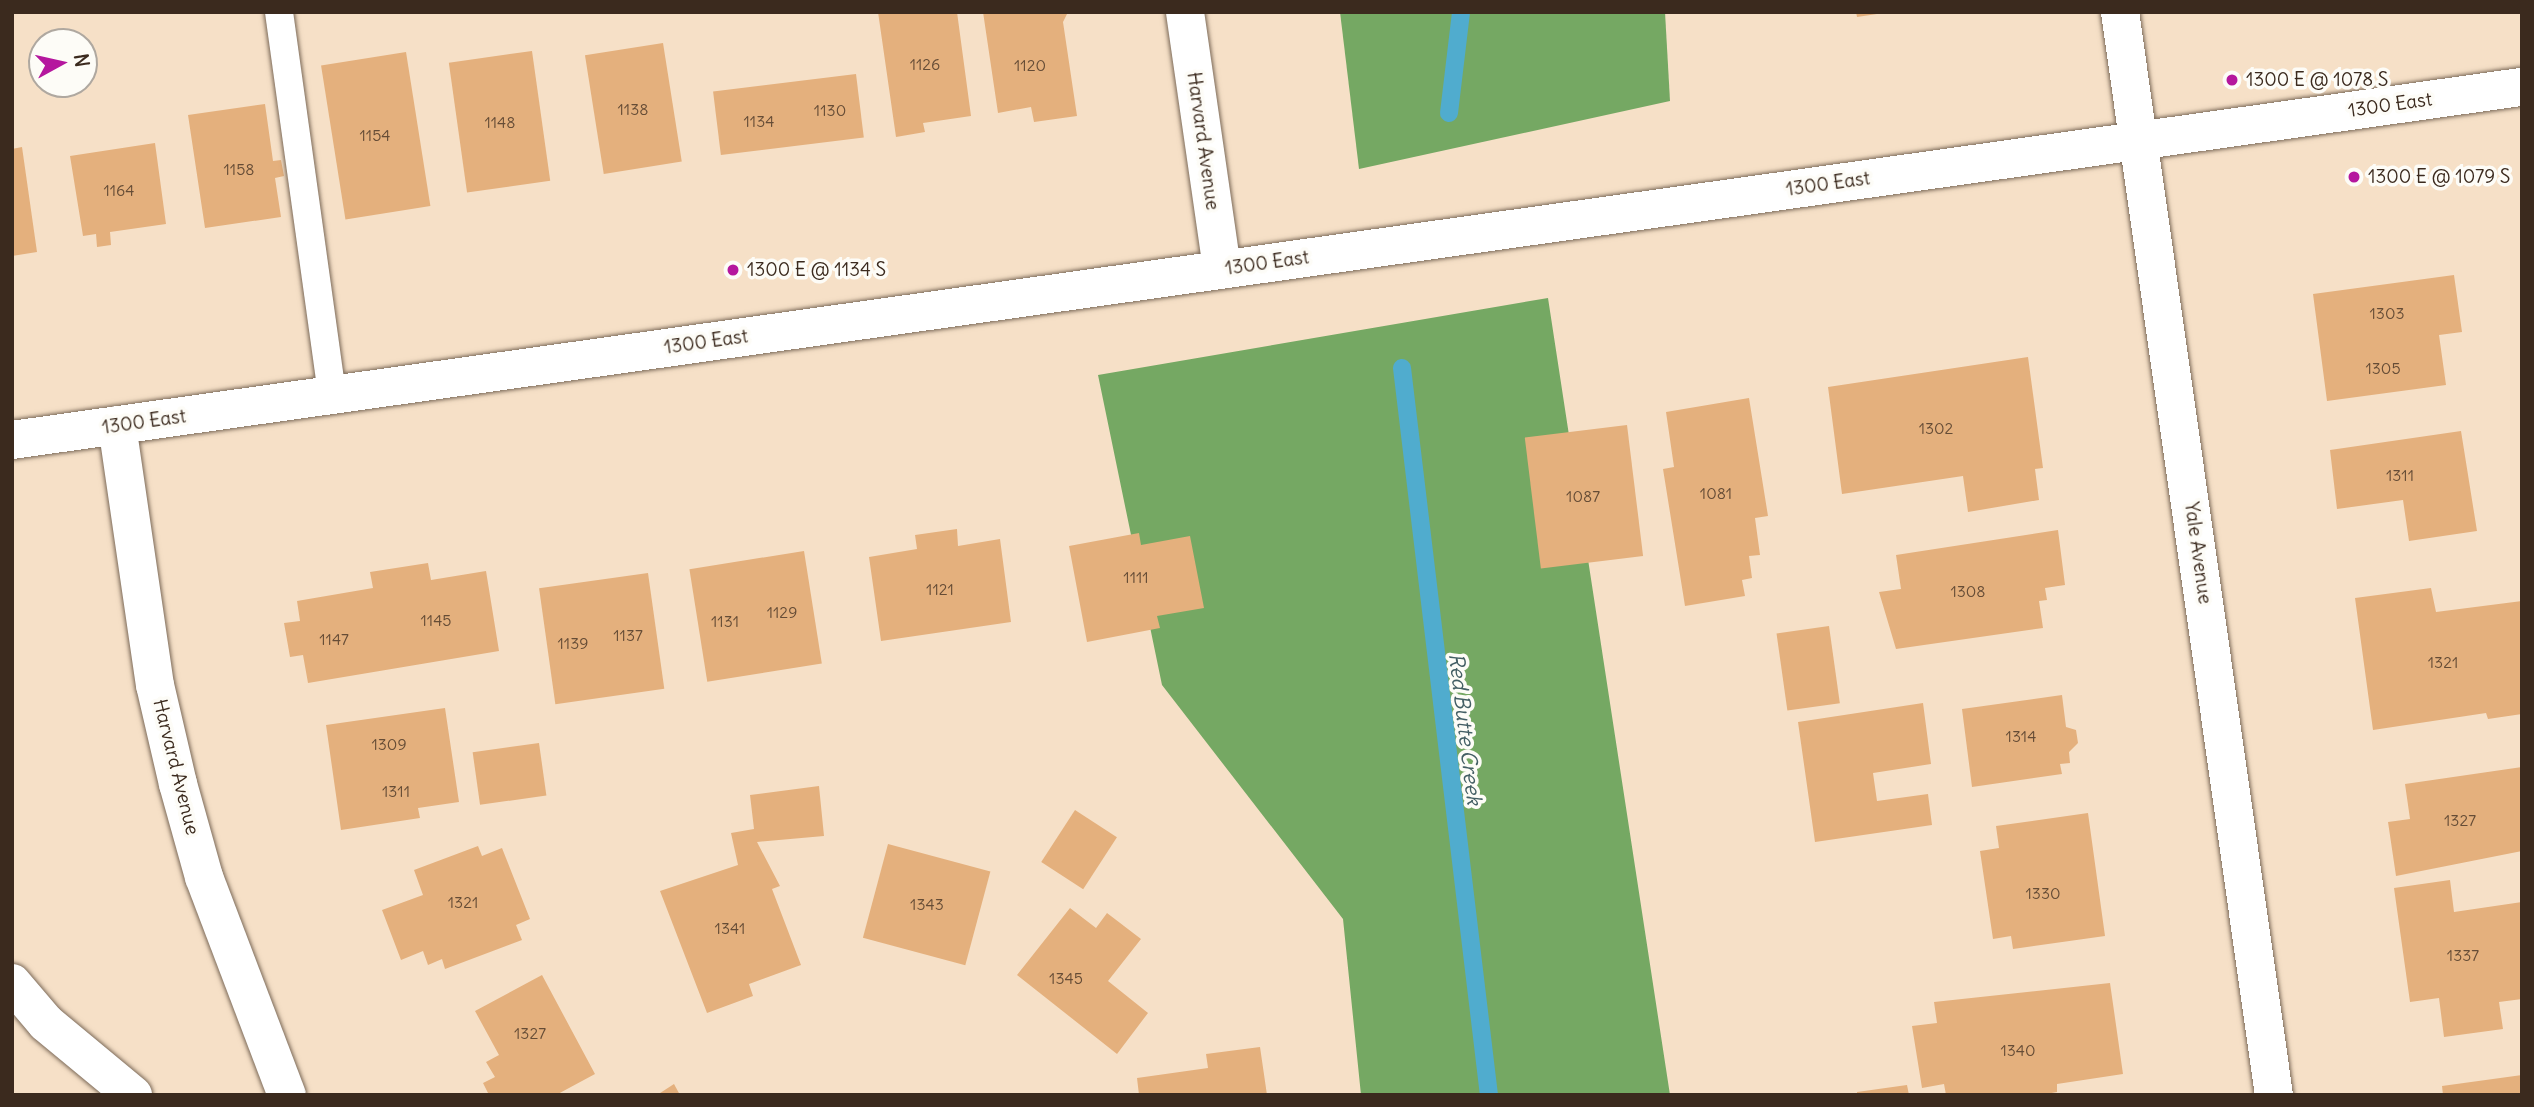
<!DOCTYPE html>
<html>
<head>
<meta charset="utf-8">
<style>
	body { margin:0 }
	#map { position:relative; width:2534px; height:1107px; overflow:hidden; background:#f6e0c7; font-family:Delius,sans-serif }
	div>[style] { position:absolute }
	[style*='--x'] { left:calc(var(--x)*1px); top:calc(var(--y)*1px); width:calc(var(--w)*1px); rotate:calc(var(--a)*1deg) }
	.forest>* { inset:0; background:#75a863 }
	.stream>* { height:18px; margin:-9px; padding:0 9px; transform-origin:9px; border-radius:9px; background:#50acce }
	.building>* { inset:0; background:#e4b07d; transform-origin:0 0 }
	.roads { filter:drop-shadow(0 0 2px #7c6a59) drop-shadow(0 0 2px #7c6a59) }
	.service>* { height:28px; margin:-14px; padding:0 14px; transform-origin:14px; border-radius:14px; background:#fff }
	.minor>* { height:38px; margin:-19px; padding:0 19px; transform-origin:19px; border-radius:19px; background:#fff }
	.secondary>* { height:38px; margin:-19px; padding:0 19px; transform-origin:19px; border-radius:19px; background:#fff }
	.dots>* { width:19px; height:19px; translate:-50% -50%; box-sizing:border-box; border:4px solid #fdfcf7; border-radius:50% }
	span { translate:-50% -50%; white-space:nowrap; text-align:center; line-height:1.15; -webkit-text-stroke:7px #fdfcf7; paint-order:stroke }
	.number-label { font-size:16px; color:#654c36 }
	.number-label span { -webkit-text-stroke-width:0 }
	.poi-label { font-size:19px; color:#3b2a1e }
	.left { translate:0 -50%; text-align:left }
	.street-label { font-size:19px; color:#3b2a1e }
	.water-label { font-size:21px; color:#435e64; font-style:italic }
	.frame { position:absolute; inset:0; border:14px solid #3b2a1e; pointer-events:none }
	.north { position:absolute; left:28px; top:28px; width:70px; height:70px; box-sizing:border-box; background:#fdfcf7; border:2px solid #afa8a0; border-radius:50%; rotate:82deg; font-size:19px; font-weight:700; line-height:28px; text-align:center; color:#3b2a1e }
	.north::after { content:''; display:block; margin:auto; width:24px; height:32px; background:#b5179e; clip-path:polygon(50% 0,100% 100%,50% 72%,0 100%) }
</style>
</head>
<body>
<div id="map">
	<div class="forest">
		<div style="clip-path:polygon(1340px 12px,1665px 12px,1670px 101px,1359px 169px)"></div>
		<div style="clip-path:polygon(1548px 298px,1670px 1095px,1361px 1095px,1343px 919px,1162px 685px,1098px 375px)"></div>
	</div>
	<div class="stream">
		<div style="--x:1449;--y:113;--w:102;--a:-83.2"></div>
		<div style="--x:1402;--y:368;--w:732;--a:83.18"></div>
	</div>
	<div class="building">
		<div style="clip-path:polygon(878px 12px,957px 12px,971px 116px,923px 123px,925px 132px,896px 137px)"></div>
		<div style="clip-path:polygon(983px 12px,1068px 12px,1063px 22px,1077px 116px,1034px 122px,1031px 107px,998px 113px)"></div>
		<div style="clip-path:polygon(1856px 12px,1877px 12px,1877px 14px,1857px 17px)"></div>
		<div style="left:663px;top:43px;width:120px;height:79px;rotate:81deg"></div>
		<div style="left:532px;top:51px;width:131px;height:84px;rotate:82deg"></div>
		<div style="left:406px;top:52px;width:156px;height:86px;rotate:81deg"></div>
		<div style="left:856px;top:74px;width:64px;height:144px;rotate:83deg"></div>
		<div style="clip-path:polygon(265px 104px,273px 161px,281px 160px,284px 176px,275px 178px,281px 217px,205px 228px,188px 115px)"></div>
		<div style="clip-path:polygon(155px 143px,166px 224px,110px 232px,111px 245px,97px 247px,96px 234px,83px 236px,70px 156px)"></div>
		<div style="clip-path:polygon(22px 147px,37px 252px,12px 256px,12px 149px)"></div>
		<div style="clip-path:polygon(2454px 275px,2462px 332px,2439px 335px,2446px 385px,2327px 401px,2313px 294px)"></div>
		<div style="clip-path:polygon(2028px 357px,2043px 468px,2035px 469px,2039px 500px,1968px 512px,1963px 476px,1842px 494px,1828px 387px)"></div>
		<div style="clip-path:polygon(1749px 398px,1768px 516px,1755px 518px,1760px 555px,1749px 556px,1752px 578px,1742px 580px,1745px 596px,1685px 606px,1663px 469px,1674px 467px,1666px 412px)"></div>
		<div style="left:1627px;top:425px;width:132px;height:103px;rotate:83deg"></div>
		<div style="clip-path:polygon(2461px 431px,2477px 531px,2409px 541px,2403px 500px,2337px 509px,2330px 450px)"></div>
		<div style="clip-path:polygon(957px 529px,958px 546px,1000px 539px,1011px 622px,881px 641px,869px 557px,917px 549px,915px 535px)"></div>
		<div style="clip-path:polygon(2058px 530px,2065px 585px,2045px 588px,2047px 600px,2039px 601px,2043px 628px,1896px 649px,1879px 592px,1901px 589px,1896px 555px)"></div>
		<div style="clip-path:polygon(1139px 533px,1141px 545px,1190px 536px,1204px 608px,1157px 616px,1160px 628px,1087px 642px,1069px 546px)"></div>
		<div style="left:804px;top:551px;width:114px;height:116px;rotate:81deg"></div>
		<div style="clip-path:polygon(428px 563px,431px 580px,486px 571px,499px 651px,308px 683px,303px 655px,290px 657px,284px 623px,300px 621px,297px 601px,373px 588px,370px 572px)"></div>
		<div style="left:648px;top:573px;width:117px;height:110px;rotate:82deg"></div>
		<div style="clip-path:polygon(2431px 588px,2436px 612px,2522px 601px,2522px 714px,2488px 719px,2486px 713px,2373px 730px,2355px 598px)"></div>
		<div style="left:1829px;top:626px;width:78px;height:53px;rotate:82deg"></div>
		<div style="clip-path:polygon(2062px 695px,2066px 727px,2076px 730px,2078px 743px,2069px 752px,2070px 763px,2060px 764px,2062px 774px,1972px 787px,1962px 709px)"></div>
		<div style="clip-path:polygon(1923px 703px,1931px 764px,1873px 773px,1877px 801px,1928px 794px,1932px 825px,1815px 842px,1798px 722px)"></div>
		<div style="clip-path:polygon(445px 708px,459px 802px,418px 808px,420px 818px,341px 830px,326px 725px)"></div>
		<div style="left:539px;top:743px;width:53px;height:67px;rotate:82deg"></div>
		<div style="clip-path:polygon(2522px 767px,2522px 851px,2396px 876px,2388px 822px,2410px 819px,2405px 784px)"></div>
		<div style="clip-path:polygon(819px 786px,824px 836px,757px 842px,780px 886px,772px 889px,801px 965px,749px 984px,753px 996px,707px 1013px,660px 891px,738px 865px,731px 833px,754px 829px,750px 795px)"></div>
		<div style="left:1075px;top:810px;width:50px;height:62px;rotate:33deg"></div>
		<div style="clip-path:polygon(2088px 813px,2105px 936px,2013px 949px,2011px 936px,1993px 939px,1980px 851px,1999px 848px,1996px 826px)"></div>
		<div style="left:888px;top:844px;width:106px;height:97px;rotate:15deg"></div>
		<div style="clip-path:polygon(478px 846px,482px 856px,502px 848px,530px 919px,516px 925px,522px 940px,445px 969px,442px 959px,428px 965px,423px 951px,401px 960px,382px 910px,423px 895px,414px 870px)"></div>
		<div style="clip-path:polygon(2450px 880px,2454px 912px,2522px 902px,2522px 999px,2499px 1002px,2503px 1029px,2444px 1037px,2439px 998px,2410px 1002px,2394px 888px)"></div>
		<div style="clip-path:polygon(1070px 908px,1096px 928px,1107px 913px,1141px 939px,1108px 981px,1148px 1013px,1117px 1054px,1017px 975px)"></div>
		<div style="clip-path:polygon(542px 975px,595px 1074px,556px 1095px,489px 1095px,483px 1083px,495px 1077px,486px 1062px,499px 1055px,475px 1011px)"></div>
		<div style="clip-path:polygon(2110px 983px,2123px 1074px,2057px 1084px,2057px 1092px,2041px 1095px,1946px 1095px,1944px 1084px,1922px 1088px,1912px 1026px,1937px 1023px,1934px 1002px)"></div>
		<div style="clip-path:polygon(1260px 1047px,1267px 1095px,1139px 1095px,1137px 1078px,1208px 1068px,1206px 1054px)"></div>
		<div style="clip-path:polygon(2522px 1075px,2522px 1095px,2443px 1095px,2442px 1086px)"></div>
		<div style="clip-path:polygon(674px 1084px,680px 1095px,657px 1095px)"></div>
		<div style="clip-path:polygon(1907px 1085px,1909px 1095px,1857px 1095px,1857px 1092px)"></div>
	</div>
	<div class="roads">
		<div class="service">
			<div style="--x:279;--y:12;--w:387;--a:82.1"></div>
		</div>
		<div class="minor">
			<div style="--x:1185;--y:12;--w:260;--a:81.8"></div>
			<div style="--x:2120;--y:12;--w:1094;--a:81.91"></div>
			<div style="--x:117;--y:425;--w:263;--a:81.7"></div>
			<div style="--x:155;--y:685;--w:102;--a:76.9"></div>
			<div style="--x:178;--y:784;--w:97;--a:74.4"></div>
			<div style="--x:204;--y:877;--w:233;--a:69.2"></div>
			<div style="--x:12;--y:983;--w:52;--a:49.6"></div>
			<div style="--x:46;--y:1023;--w:113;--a:39.6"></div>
		</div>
		<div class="secondary">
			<div style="--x:12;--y:440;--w:2535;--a:-8.01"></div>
		</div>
	</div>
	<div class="dots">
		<div style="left:2232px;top:80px;background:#b5179e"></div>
		<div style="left:2354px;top:177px;background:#b5179e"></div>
		<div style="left:733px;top:270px;background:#b5179e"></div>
	</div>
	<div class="number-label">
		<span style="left:925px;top:64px">1126</span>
		<span style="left:1030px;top:65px">1120</span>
		<span style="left:633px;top:109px">1138</span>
		<span style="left:830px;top:110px">1130</span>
		<span style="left:759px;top:121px">1134</span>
		<span style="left:500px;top:122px">1148</span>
		<span style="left:375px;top:135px">1154</span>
		<span style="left:239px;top:169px">1158</span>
		<span style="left:119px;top:190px">1164</span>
		<span style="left:2387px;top:313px">1303</span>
		<span style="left:2383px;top:368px">1305</span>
		<span style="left:1936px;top:428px">1302</span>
		<span style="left:2400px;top:475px">1311</span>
		<span style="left:1716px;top:493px">1081</span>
		<span style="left:1583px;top:496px">1087</span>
		<span style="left:1136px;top:577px">1111</span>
		<span style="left:940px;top:589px">1121</span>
		<span style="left:1968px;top:591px">1308</span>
		<span style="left:782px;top:612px">1129</span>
		<span style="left:436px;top:620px">1145</span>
		<span style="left:725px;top:621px">1131</span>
		<span style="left:628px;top:635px">1137</span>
		<span style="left:334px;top:639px">1147</span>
		<span style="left:573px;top:643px">1139</span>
		<span style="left:2443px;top:662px">1321</span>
		<span style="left:2021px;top:736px">1314</span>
		<span style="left:389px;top:744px">1309</span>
		<span style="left:396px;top:791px">1311</span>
		<span style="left:2460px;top:820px">1327</span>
		<span style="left:2043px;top:893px">1330</span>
		<span style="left:463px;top:902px">1321</span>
		<span style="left:927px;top:904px">1343</span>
		<span style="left:730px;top:928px">1341</span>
		<span style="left:2463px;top:955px">1337</span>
		<span style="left:1066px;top:978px">1345</span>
		<span style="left:530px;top:1033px">1327</span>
		<span style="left:2018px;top:1050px">1340</span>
	</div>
	<div class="poi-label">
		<span class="left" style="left:2246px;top:80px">1300 E @ 1078 S</span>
		<span class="left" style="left:2368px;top:177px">1300 E @ 1079 S</span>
		<span class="left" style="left:747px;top:270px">1300 E @ 1134 S</span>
	</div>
	<div class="street-label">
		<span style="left:2390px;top:105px;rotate:-8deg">1300 East</span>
		<span style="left:1203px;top:141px;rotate:82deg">Harvard Avenue</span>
		<span style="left:1828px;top:184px;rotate:-8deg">1300 East</span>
		<span style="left:1267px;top:263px;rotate:-8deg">1300 East</span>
		<span style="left:706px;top:342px;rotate:-8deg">1300 East</span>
		<span style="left:144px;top:422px;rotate:-8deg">1300 East</span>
		<span style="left:2198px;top:553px;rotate:82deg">Yale Avenue</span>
		<span style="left:176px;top:767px;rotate:76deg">Harvard Avenue</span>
	</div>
	<div class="water-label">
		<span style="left:1465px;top:729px;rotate:83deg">Red Butte Creek</span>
	</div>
	<div class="frame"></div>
	<div class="north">N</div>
</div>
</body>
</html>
